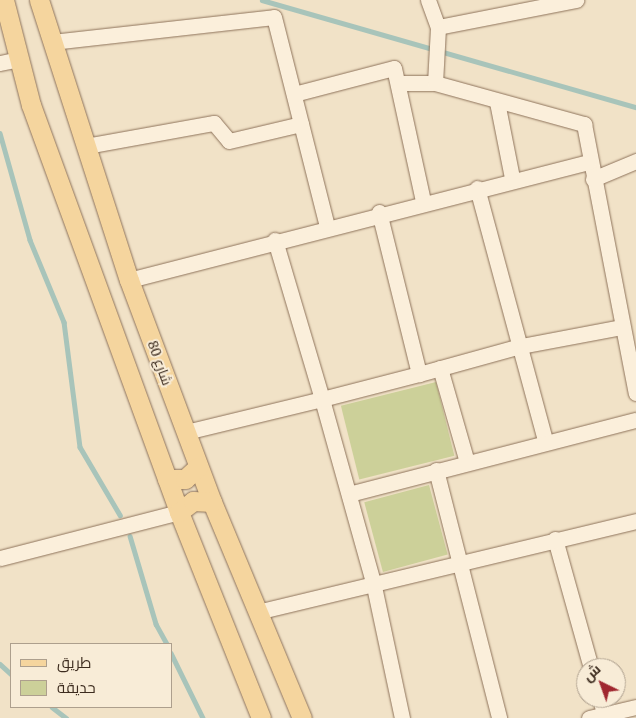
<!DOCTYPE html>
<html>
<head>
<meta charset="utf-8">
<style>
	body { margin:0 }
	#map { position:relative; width:636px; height:718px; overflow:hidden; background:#f1e2c7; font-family:"Noto Serif",Cairo,serif }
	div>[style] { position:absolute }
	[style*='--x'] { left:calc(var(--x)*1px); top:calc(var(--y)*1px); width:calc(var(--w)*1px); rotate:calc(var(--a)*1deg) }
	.green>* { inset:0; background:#ccd099; transform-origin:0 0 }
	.stream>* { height:4.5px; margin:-2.25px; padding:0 2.25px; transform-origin:2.25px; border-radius:2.25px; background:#a8c4ba }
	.roads { filter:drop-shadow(0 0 1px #8e735b) drop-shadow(0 0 1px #8e735b) }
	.minor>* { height:15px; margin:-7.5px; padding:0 7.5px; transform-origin:7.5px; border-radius:7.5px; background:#fbefdb }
	.major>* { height:19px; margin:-9.5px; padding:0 9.5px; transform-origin:9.5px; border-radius:9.5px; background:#f5d59e }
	span { translate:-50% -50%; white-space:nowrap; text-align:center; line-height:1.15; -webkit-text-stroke:4px #f8ecd7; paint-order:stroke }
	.street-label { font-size:14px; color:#3d2c1f }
	.legend { position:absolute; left:10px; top:643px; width:162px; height:65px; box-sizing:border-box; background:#f8ecd7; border:1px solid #ad9f8d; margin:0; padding:6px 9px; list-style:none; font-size:15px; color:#3d2c1f }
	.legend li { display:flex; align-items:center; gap:10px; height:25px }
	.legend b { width:25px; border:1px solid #ad9f8d }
	.north { position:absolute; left:576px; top:658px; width:50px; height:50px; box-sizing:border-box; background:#f8ecd7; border:1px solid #ad9f8d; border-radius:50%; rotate:318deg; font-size:14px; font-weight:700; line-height:20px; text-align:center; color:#3d2c1f }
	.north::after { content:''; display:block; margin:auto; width:18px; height:22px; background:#a0272f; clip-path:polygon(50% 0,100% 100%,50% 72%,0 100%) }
</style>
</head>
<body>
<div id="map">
	<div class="green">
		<div style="left:436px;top:382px;width:76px;height:98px;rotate:76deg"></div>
		<div style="left:429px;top:485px;width:72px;height:67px;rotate:75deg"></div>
	</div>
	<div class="stream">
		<div style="--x:262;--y:0;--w:389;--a:16"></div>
		<div style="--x:0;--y:133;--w:111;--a:74.3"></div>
		<div style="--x:30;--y:240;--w:89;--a:67.5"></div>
		<div style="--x:64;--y:322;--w:126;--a:82.7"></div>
		<div style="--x:80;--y:447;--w:79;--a:59.5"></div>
		<div style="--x:130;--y:536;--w:92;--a:73.5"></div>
		<div style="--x:156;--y:624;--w:23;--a:61"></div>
		<div style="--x:171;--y:653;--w:72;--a:63.8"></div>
		<div style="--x:0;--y:664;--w:15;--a:42"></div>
		<div style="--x:52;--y:707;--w:18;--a:38"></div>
	</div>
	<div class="roads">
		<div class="minor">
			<div style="--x:428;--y:0;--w:29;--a:70"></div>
			<div style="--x:52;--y:42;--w:223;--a:-6.4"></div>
			<div style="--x:274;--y:17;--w:216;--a:75.8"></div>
			<div style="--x:0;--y:63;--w:19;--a:-12"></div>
			<div style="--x:398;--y:83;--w:37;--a:0"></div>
			<div style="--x:435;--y:83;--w:155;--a:15.4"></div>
			<div style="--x:584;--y:124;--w:274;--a:79.1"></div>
			<div style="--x:435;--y:83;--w:56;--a:-86.9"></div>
			<div style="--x:438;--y:27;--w:141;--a:-11.1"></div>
			<div style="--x:294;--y:94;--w:103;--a:-14.6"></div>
			<div style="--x:394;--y:68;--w:136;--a:77.7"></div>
			<div style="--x:497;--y:102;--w:77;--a:78.8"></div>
			<div style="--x:86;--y:146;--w:130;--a:-10.2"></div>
			<div style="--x:214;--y:123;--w:23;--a:50"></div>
			<div style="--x:229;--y:141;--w:74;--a:-13.3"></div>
			<div style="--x:593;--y:179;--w:47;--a:-22.7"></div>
			<div style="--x:477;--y:188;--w:261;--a:74.9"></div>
			<div style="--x:379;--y:212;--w:167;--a:76.1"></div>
			<div style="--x:419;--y:374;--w:106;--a:-15.4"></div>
			<div style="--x:521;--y:346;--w:103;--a:-10.7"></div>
			<div style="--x:129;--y:280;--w:475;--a:-14.4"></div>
			<div style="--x:440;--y:368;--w:98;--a:74"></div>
			<div style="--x:186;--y:432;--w:140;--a:-13.6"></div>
			<div style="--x:322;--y:399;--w:166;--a:-106.5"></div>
			<div style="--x:436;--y:470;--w:256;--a:75.7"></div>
			<div style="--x:349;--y:494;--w:296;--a:-14.5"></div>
			<div style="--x:555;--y:539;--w:134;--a:74.4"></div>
			<div style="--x:0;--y:558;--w:185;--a:-14.4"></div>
			<div style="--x:257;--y:612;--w:390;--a:-13.5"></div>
			<div style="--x:600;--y:698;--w:16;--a:76"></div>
			<div style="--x:402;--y:718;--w:139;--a:-102"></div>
			<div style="--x:373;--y:582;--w:190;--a:-105.6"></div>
			<div style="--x:322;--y:399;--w:100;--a:-14.5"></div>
			<div style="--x:589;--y:718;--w:48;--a:-13.2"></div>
		</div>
		<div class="major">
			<div style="--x:4;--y:0;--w:108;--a:75.6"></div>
			<div style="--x:31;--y:105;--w:433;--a:70"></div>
			<div style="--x:179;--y:512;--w:222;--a:68.3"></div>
			<div style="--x:39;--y:0;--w:294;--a:72.2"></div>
			<div style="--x:129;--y:280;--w:237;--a:69.5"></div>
			<div style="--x:212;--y:502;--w:234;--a:67.4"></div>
			<div style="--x:167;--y:479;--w:18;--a:0"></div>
			<div style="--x:185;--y:479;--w:18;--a:-43"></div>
			<div style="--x:179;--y:512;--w:18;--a:-38"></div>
			<div style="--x:193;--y:501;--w:19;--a:3"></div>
		</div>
	</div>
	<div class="street-label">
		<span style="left:160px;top:363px;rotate:70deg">شارع 80</span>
	</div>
	<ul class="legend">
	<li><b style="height:6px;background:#f5d59e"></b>طريق</li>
	<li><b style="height:14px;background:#ccd099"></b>حديقة</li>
	</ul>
	<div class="north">ش</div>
</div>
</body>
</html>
